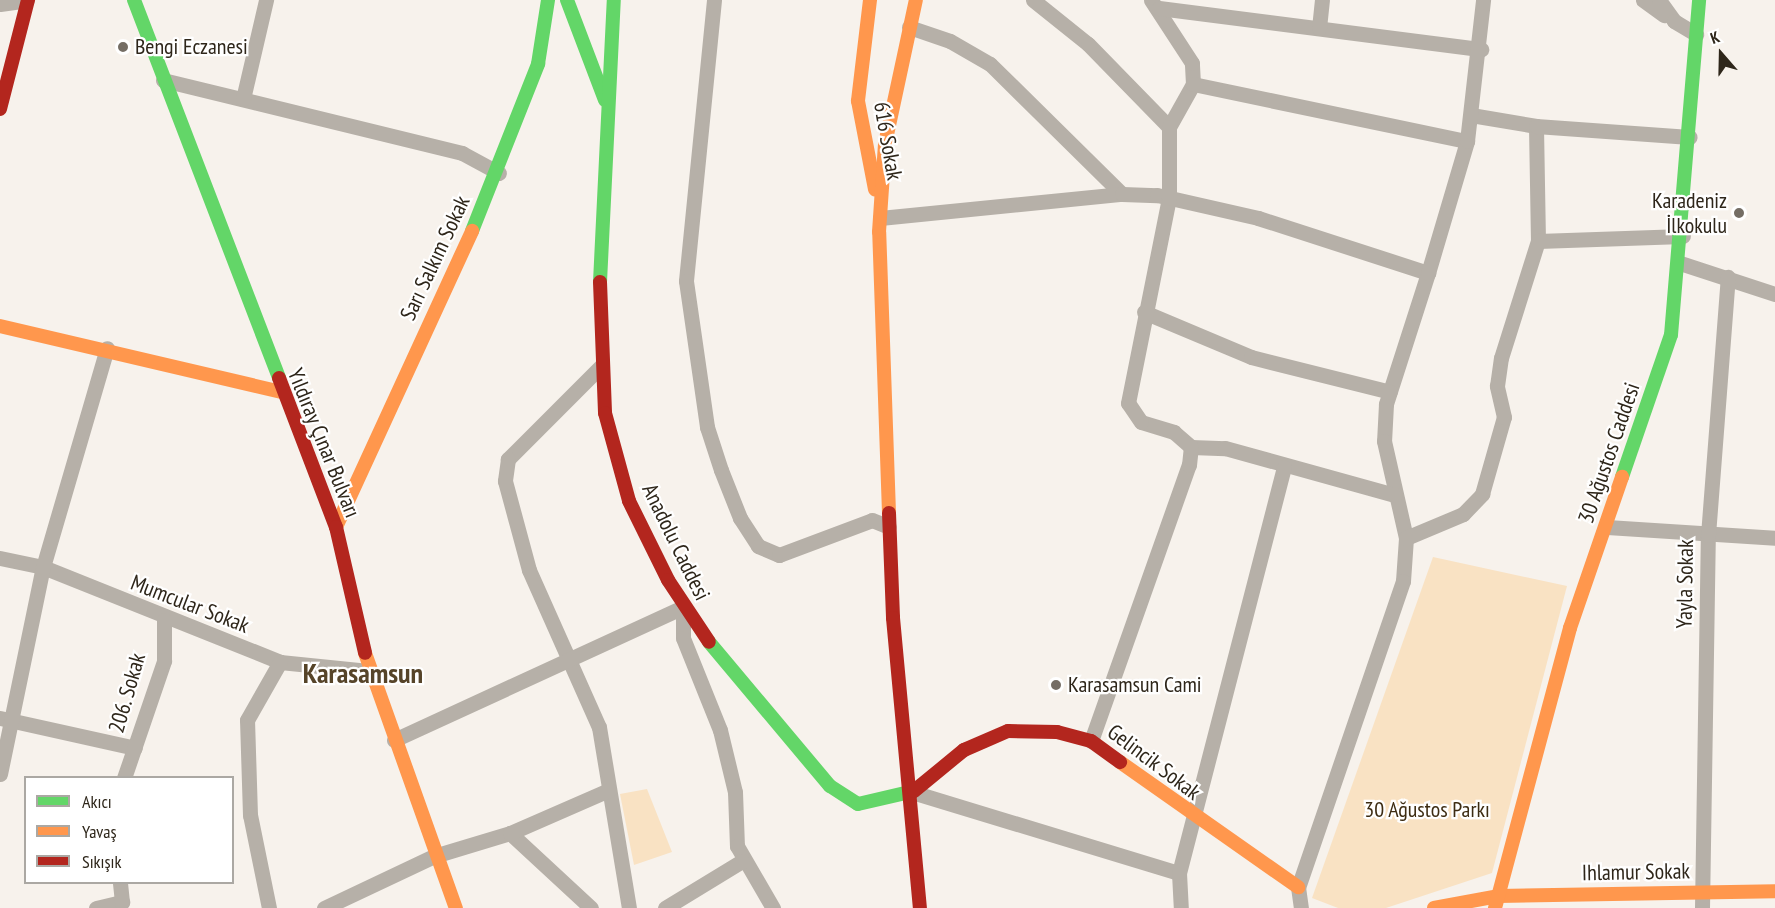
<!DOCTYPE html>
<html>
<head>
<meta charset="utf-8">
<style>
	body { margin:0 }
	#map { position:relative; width:1775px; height:908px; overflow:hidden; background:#f7f2ec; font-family:"PT Sans Narrow",sans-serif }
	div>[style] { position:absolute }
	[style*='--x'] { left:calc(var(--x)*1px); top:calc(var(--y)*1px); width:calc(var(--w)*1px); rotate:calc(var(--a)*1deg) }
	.green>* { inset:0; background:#f9e2c3 }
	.street>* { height:15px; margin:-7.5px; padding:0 7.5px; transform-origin:7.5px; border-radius:7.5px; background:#b6b0a8 }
	.fast>* { height:14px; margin:-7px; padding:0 7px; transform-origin:7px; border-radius:7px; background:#63d668 }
	.slow>* { height:14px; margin:-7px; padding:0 7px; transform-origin:7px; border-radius:7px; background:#ff974d }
	.jam>* { height:14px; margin:-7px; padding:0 7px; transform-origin:7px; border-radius:7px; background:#b3261e }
	.dots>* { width:16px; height:16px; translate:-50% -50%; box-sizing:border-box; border:3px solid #fff; border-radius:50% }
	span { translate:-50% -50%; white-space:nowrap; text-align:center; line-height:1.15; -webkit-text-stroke:4.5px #fff; paint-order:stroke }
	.poi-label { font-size:22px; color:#2e261a }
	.left { translate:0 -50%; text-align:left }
	.right { translate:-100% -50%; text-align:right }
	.street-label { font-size:22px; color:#2e261a }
	.park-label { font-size:22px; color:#3d2c12 }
	.district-label { font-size:28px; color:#564429; font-weight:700 }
	.legend { position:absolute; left:24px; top:776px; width:210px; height:108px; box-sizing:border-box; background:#fff; border:2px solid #aba8a3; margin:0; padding:8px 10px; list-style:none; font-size:18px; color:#2e261a }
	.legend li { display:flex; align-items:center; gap:12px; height:30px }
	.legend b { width:30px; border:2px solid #aba8a3 }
	.north { position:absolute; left:1691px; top:24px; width:60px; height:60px; -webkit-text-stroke:4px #fff; paint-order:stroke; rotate:340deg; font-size:16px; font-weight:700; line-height:24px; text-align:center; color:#2e261a }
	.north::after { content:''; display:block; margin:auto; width:21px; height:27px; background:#2e261a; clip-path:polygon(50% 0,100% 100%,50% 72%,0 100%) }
</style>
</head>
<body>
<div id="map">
	<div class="green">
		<div style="clip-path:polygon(1433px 557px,1567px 586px,1492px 873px,1386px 908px,1338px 908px,1312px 898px)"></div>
		<div style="clip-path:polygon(647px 789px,672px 852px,634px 865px,620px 794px)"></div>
	</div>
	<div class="street">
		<div style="--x:714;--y:0;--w:282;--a:95.7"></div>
		<div style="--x:686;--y:281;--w:148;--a:81.8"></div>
		<div style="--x:707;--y:427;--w:45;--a:72"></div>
		<div style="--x:721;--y:470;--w:52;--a:68.4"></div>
		<div style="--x:740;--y:518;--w:33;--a:57"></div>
		<div style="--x:758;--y:546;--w:23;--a:23"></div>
		<div style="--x:779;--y:555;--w:99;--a:-20.6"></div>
		<div style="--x:872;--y:520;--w:18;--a:22"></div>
		<div style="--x:1033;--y:0;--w:70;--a:38.7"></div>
		<div style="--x:1088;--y:44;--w:116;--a:45.7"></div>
		<div style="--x:1169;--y:127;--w:49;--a:-60.8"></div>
		<div style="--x:1193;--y:84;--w:21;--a:-93"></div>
		<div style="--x:1192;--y:63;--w:75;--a:-123.1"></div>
		<div style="--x:1643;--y:0;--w:26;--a:36"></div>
		<div style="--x:1659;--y:0;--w:26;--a:54"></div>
		<div style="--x:1674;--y:21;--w:26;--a:31"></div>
		<div style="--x:0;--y:4;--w:27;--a:-8"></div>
		<div style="--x:1159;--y:8;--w:325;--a:7.3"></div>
		<div style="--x:909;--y:27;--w:43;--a:18.9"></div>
		<div style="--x:950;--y:41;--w:46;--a:29.9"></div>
		<div style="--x:990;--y:64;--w:185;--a:44.6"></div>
		<div style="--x:1319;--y:28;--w:28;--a:-84"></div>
		<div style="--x:163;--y:80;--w:308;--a:13.7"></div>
		<div style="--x:462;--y:153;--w:42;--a:28.4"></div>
		<div style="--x:1193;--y:84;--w:280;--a:11.8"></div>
		<div style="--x:243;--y:99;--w:102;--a:-76.9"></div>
		<div style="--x:1471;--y:115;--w:66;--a:9.6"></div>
		<div style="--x:880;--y:218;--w:243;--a:-5.7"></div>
		<div style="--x:1122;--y:194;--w:35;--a:2"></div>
		<div style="--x:1157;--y:195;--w:104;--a:12.8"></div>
		<div style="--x:1258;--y:218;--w:179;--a:17.9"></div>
		<div style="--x:1428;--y:273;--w:138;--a:107.8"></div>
		<div style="--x:1386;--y:404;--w:37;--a:93"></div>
		<div style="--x:1384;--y:441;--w:99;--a:77.2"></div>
		<div style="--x:1406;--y:538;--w:43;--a:94"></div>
		<div style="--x:1403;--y:581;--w:324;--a:108.9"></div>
		<div style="--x:1298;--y:887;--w:21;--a:82"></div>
		<div style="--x:1538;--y:241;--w:115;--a:-91"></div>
		<div style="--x:1536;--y:126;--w:154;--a:4.1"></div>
		<div style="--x:1680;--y:263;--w:100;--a:18.1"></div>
		<div style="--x:1428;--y:273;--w:138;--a:-73.5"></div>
		<div style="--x:1467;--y:141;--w:142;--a:-83.5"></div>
		<div style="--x:1144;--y:312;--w:116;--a:22.8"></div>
		<div style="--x:1251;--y:357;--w:143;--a:14.1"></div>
		<div style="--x:601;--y:366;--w:132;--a:135"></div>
		<div style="--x:508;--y:459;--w:22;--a:98"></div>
		<div style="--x:505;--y:481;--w:92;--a:74.9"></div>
		<div style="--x:529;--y:570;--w:172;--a:66"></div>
		<div style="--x:599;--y:727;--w:183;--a:80.6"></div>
		<div style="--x:1191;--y:447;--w:34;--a:2"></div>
		<div style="--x:1225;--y:448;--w:176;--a:15.5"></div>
		<div style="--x:1607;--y:527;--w:168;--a:3.7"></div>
		<div style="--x:1406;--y:538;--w:62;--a:-22.8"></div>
		<div style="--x:1463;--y:514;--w:28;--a:-46"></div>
		<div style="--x:1482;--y:494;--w:80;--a:-74.1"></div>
		<div style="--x:1504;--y:417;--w:32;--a:-103"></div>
		<div style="--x:1497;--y:386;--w:28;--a:-82"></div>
		<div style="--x:1501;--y:358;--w:123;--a:-72.5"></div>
		<div style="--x:1538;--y:241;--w:145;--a:-2"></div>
		<div style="--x:0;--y:558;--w:44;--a:11.8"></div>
		<div style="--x:43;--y:567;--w:255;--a:21.8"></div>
		<div style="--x:280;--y:662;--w:89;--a:5.8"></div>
		<div style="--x:0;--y:718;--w:138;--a:12.5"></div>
		<div style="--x:394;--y:740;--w:318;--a:-24.7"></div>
		<div style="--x:683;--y:607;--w:31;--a:90"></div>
		<div style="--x:683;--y:638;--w:99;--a:68.1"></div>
		<div style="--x:720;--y:730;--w:64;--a:76.4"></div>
		<div style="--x:735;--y:792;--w:54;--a:87.9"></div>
		<div style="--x:737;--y:846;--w:72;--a:59.9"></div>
		<div style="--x:1091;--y:741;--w:293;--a:-70.5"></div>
		<div style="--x:1189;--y:465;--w:18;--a:-84"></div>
		<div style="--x:1191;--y:447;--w:23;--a:-139"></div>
		<div style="--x:1174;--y:432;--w:34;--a:-163"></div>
		<div style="--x:1141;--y:422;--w:23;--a:-124"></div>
		<div style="--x:1128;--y:403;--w:209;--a:-78.7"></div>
		<div style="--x:1169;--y:198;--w:71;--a:-90"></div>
		<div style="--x:0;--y:774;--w:211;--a:-78.3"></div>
		<div style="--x:43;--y:567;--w:228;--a:-73.7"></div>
		<div style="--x:124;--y:778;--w:124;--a:-71.1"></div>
		<div style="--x:164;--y:661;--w:41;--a:-90"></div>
		<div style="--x:912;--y:792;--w:279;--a:16.9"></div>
		<div style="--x:1179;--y:873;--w:35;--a:87"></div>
		<div style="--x:1179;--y:873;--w:419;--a:-75.5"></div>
		<div style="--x:96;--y:908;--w:27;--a:-13"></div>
		<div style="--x:122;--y:902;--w:20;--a:-96"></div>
		<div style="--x:269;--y:908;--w:95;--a:-101.5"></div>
		<div style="--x:250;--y:815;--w:95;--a:-91.8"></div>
		<div style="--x:247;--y:720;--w:67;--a:-60.4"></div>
		<div style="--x:324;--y:908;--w:122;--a:-25.3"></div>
		<div style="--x:434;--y:856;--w:79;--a:-16.8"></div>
		<div style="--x:591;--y:908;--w:110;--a:-137.2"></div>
		<div style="--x:510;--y:833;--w:108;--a:-23.5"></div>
		<div style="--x:665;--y:908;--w:90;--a:-31.4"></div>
		<div style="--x:1702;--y:908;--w:373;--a:-89.1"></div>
		<div style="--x:1708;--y:535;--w:259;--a:-85.6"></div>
	</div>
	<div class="fast">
		<div style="--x:134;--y:0;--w:405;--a:69"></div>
		<div style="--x:567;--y:0;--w:107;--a:69.2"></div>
		<div style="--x:472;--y:231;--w:180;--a:-68.4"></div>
		<div style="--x:538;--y:64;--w:65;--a:-81.1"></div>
		<div style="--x:600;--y:282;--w:282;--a:-87.2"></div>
		<div style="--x:1622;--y:477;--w:150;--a:-71"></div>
		<div style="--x:1671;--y:335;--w:336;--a:-85.2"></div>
		<div style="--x:709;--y:642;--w:188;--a:50"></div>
		<div style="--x:830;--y:786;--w:33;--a:33"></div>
		<div style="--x:858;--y:804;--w:57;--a:-13.1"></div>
	</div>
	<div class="slow">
		<div style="--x:870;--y:0;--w:102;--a:96.8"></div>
		<div style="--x:858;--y:101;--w:90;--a:79.1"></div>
		<div style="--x:0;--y:326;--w:289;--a:13.2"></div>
		<div style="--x:889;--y:513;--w:281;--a:-92"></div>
		<div style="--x:879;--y:232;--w:88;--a:-86.1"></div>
		<div style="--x:885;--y:144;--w:147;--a:-77.9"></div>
		<div style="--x:336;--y:527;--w:326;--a:-65.3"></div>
		<div style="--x:365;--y:653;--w:271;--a:70.4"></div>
		<div style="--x:1120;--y:762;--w:218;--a:35.1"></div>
		<div style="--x:1434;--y:908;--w:65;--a:-10.6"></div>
		<div style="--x:1498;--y:896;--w:277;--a:-1"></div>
		<div style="--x:1495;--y:908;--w:290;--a:-75"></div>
		<div style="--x:1570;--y:628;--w:160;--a:-71"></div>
	</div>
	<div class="jam">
		<div style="--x:0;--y:109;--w:113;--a:-75.6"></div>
		<div style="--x:600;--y:282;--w:131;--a:87.8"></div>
		<div style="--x:605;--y:413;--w:91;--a:74.7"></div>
		<div style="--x:629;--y:501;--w:88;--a:63.7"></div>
		<div style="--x:668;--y:580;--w:74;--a:56.5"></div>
		<div style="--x:279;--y:378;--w:160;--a:69.1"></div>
		<div style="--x:336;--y:527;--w:129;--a:77"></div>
		<div style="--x:889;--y:513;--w:105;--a:87.8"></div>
		<div style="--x:893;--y:618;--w:291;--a:84.7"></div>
		<div style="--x:914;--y:791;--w:65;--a:-39.4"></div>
		<div style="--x:964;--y:750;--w:48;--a:-23.4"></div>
		<div style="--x:1008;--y:731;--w:49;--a:1.2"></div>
		<div style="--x:1057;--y:732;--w:35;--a:15"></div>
		<div style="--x:1091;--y:741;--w:36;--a:36"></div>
	</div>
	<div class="dots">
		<div style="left:123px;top:47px;background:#746d64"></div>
		<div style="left:1739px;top:213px;background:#746d64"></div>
		<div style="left:1056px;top:685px;background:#746d64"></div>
	</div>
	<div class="poi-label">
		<span class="left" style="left:135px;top:47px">Bengi Eczanesi</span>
		<span class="right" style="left:1727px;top:213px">Karadeniz<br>İlkokulu</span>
		<span class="left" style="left:1068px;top:685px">Karasamsun Cami</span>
	</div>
	<div class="street-label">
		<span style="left:888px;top:141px;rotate:80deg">616 Sokak</span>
		<span style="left:435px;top:258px;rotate:-65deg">Sarı Salkım Sokak</span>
		<span style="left:324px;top:443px;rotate:68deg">Yıldıray Çınar Bulvarı</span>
		<span style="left:1609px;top:453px;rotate:-71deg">30 Ağustos Caddesi</span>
		<span style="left:676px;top:542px;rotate:64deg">Anadolu Caddesi</span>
		<span style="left:1685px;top:584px;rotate:-89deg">Yayla Sokak</span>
		<span style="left:190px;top:604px;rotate:21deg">Mumcular Sokak</span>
		<span style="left:127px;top:693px;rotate:-74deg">206. Sokak</span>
		<span style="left:1154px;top:762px;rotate:37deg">Gelincik Sokak</span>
		<span style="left:1636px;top:872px;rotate:-1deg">Ihlamur Sokak</span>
	</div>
	<div class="park-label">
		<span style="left:1427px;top:810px">30 Ağustos Parkı</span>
	</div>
	<div class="district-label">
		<span style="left:363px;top:673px">Karasamsun</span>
	</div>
	<ul class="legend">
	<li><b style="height:8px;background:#63d668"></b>Akıcı</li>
	<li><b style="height:8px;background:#ff974d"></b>Yavaş</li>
	<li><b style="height:8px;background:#b3261e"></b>Sıkışık</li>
	</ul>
	<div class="north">K</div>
</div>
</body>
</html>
